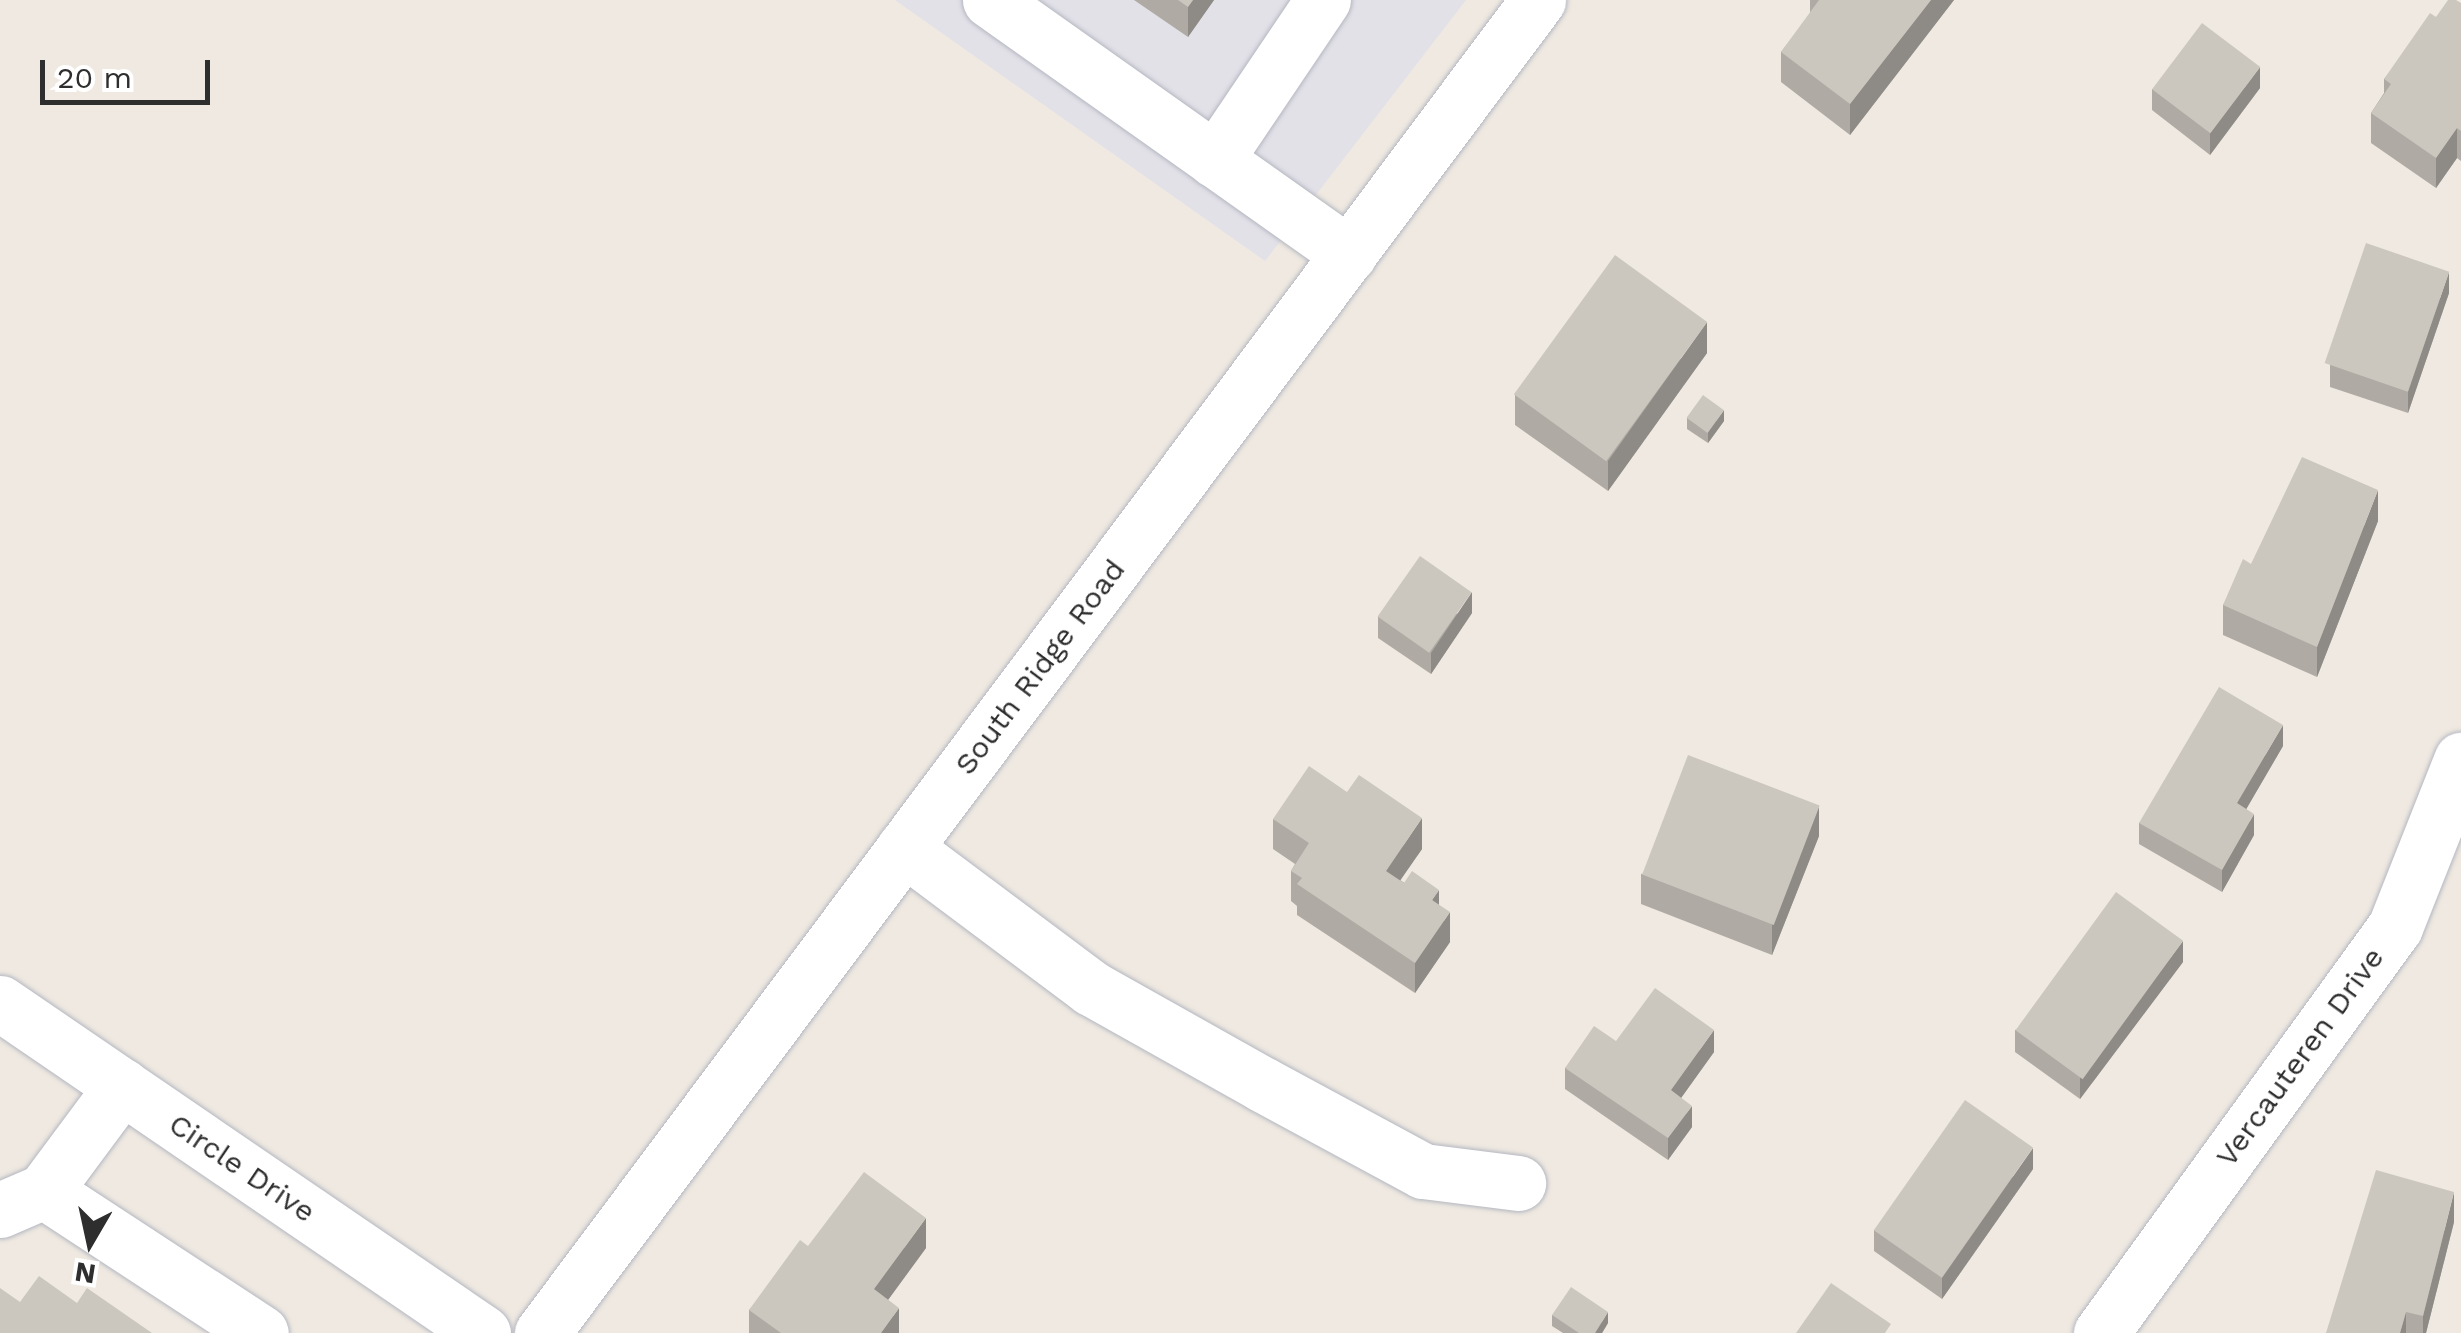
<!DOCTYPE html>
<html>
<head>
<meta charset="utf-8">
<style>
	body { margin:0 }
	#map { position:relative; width:2461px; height:1333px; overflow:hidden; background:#efe9e1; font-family:"Work Sans",sans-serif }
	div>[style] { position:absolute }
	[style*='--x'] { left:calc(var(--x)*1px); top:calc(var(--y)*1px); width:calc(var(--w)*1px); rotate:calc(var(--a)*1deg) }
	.industrial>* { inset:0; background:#e3e1e8 }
	.roads { filter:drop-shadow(0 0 2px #b4b7c1) drop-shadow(0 0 2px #b4b7c1) }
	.minor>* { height:55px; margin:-27.5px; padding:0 27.5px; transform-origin:27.5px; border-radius:27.5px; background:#fff }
	.wall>* { inset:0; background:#afaba4 }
	.shaded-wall>* { inset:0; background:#8e8b86 }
	.building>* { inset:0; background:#cbc7bf; transform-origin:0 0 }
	span { translate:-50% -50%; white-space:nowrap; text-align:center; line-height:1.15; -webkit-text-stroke:10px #fff; paint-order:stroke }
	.street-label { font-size:30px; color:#2e2e2e }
	.north { position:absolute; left:40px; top:1193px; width:100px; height:100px; -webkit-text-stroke:8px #fff; paint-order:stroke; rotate:189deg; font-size:28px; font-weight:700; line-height:40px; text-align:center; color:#2e2e2e }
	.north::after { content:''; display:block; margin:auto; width:35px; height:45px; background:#2e2e2e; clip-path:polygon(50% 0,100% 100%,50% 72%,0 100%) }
	.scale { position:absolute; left:40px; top:60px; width:170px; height:45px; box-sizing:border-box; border:5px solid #2e2e2e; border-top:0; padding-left:12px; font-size:30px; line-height:35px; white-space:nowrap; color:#2e2e2e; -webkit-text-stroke:8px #fff; paint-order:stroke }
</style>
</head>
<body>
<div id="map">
	<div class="industrial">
		<div style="clip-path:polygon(895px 0,1466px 0,1265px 261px)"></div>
	</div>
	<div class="roads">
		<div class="minor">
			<div style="--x:990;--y:0;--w:440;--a:35.3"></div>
			<div style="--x:1215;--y:160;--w:193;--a:-56"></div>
			<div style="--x:904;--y:848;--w:234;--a:36.8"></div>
			<div style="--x:1091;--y:988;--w:196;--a:29.3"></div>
			<div style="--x:1262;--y:1084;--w:183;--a:28.4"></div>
			<div style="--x:1423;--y:1171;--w:96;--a:7.2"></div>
			<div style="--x:0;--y:1003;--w:585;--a:34.34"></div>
			<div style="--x:44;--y:1191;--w:259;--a:33.2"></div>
			<div style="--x:0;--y:1210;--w:48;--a:-23.4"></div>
			<div style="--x:44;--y:1191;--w:131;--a:-53.4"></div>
			<div style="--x:542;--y:1333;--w:1664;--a:-53.23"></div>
			<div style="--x:2101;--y:1333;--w:501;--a:-54.09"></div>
			<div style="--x:2395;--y:927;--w:180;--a:-68.4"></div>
		</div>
	</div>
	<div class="wall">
		<div style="clip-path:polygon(1134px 0,1214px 0,1188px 37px)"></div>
		<div style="clip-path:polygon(1810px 0,1954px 0,1850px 135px,1781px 82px,1781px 52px,1810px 14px)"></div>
		<div style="clip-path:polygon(2461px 3px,2461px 161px,2457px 158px,2436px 188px,2371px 143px,2371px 113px,2384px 93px,2384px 79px,2436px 17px)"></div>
		<div style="clip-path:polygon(2260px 88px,2210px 155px,2152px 110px,2152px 89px)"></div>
		<div style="clip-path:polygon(2449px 293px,2408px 413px,2330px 387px,2330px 365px)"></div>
		<div style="clip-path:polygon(1707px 353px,1608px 491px,1515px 425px,1515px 395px)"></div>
		<div style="clip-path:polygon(1687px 418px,1724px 421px,1708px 443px,1687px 429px)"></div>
		<div style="clip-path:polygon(2378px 521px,2317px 677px,2223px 635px,2223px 605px,2251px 564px)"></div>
		<div style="clip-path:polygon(1472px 613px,1431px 674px,1378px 638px,1378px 617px)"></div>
		<div style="clip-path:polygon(2283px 746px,2246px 809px,2254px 835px,2222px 892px,2139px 844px,2139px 823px)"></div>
		<div style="clip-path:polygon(1273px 819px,1422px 849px,1400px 880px,1439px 905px,1450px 942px,1415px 993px,1297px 915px,1297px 906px,1291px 901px,1291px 871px,1295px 864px,1273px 849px)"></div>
		<div style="clip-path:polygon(1819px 836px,1772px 955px,1641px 904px,1641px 874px)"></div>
		<div style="clip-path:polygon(2183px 962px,2080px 1099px,2015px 1052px,2015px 1030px)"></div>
		<div style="clip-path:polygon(1616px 1041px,1714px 1052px,1681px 1098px,1692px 1127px,1668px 1160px,1565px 1089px,1565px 1068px)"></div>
		<div style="clip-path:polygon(2033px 1169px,1942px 1299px,1874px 1251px,1874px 1230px)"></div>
		<div style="clip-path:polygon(2454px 1222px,2426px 1333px,2326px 1333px)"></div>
		<div style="clip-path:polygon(808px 1246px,926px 1248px,888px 1300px,899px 1333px,749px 1333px,749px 1310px)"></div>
		<div style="clip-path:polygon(1552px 1315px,1608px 1323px,1602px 1333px,1563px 1333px,1552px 1326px)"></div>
	</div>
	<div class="shaded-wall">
		<div style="clip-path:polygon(1193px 0,1214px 0,1188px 37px,1188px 7px)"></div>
		<div style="clip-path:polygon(1931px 0,1954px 0,1850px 135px,1850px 104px)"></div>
		<div style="clip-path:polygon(2260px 67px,2260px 88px,2210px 155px,2210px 133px)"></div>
		<div style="clip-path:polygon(2457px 128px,2457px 158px,2436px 188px,2436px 158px)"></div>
		<div style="clip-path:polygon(2449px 272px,2449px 293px,2408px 413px,2408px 392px)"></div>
		<div style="clip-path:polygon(1707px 322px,1707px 353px,1608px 491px,1608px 461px)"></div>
		<div style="clip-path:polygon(1724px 410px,1724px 421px,1708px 443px,1708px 432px)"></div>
		<div style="clip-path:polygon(2378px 490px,2378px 521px,2317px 677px,2317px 647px)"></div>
		<div style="clip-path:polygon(1472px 592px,1472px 613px,1431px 674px,1431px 653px)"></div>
		<div style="clip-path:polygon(2283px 725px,2283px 746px,2237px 825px,2237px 803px)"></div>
		<div style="clip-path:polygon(1819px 806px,1819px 836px,1772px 955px,1772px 925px)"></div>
		<div style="clip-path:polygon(2254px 814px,2254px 835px,2222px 892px,2222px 870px)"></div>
		<div style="clip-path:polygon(1422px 818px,1422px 849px,1386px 901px,1386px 871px)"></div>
		<div style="clip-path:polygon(1439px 890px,1439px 920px,1432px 900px)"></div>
		<div style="clip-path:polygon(1450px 912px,1450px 942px,1415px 993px,1415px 963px)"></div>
		<div style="clip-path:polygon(2183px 941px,2183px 962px,2080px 1099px,2080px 1078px)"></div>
		<div style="clip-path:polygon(1714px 1030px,1714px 1052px,1671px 1112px,1671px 1090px)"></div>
		<div style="clip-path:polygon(1692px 1106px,1692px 1127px,1668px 1160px,1668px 1138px)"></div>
		<div style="clip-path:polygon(2033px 1148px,2033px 1169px,1942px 1299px,1942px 1278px)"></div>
		<div style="clip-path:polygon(2454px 1192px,2454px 1222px,2426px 1333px,2423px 1333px,2423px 1316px)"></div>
		<div style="clip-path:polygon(926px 1218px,926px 1248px,874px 1319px,874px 1289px)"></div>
		<div style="clip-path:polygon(899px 1308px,899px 1333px,881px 1333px)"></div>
		<div style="clip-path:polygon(1608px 1312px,1608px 1323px,1602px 1333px,1595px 1333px)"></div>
		<div style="clip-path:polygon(2406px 1312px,2406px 1333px,2400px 1333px)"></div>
	</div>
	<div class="building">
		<div style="clip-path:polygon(1178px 0,1193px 0,1188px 7px)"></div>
		<div style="clip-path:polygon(1819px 0,1931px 0,1850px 104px,1781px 52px)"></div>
		<div style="clip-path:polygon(2448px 0,2456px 0,2461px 3px,2461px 131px,2457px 128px,2436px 158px,2371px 113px,2391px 84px,2384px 79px,2430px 13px,2436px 17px)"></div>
		<div style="left:2202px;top:23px;width:73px;height:83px;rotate:37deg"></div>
		<div style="left:2366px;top:243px;width:88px;height:127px;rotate:19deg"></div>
		<div style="left:1615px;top:255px;width:114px;height:172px;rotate:36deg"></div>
		<div style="left:1703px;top:395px;width:26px;height:28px;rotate:36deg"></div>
		<div style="clip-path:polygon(2302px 457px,2378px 490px,2317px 647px,2223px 605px,2243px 559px,2251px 564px)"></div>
		<div style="left:1420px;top:556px;width:63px;height:74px;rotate:35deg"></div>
		<div style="clip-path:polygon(2219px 687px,2283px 725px,2237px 803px,2254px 814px,2222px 870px,2139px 823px)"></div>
		<div style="left:1688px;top:755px;width:141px;height:128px;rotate:21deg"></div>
		<div style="clip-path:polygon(1309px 766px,1347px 792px,1359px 775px,1422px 818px,1386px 871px,1404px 883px,1412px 871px,1439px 890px,1432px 900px,1450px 912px,1415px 963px,1297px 884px,1302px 878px,1291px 871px,1309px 843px,1273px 819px)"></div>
		<div style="left:2116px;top:892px;width:83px;height:171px;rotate:36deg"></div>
		<div style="clip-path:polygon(1655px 988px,1714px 1030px,1671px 1090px,1692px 1106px,1668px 1138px,1565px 1068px,1594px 1026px,1616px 1041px)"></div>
		<div style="left:1965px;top:1100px;width:83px;height:159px;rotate:35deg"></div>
		<div style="clip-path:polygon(2376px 1170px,2454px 1192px,2423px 1316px,2406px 1312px,2400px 1333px,2326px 1333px)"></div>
		<div style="clip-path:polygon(864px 1172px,926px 1218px,874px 1289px,899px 1308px,881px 1333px,781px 1333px,749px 1310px,800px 1240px,808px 1246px)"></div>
		<div style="clip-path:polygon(39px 1276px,77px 1303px,87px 1288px,152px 1333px,0 1333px,0 1288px,20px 1302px)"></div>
		<div style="clip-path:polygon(1831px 1283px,1891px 1324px,1885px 1333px,1796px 1333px)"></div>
		<div style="clip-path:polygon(1571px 1287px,1608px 1312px,1595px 1333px,1579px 1333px,1552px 1315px)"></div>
	</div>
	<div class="street-label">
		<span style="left:1040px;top:667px;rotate:-53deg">South Ridge Road</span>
		<span style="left:2300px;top:1057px;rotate:-54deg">Vercauteren Drive</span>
		<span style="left:242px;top:1168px;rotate:34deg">Circle Drive</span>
	</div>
	<div class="north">N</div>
	<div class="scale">20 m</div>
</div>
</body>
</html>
